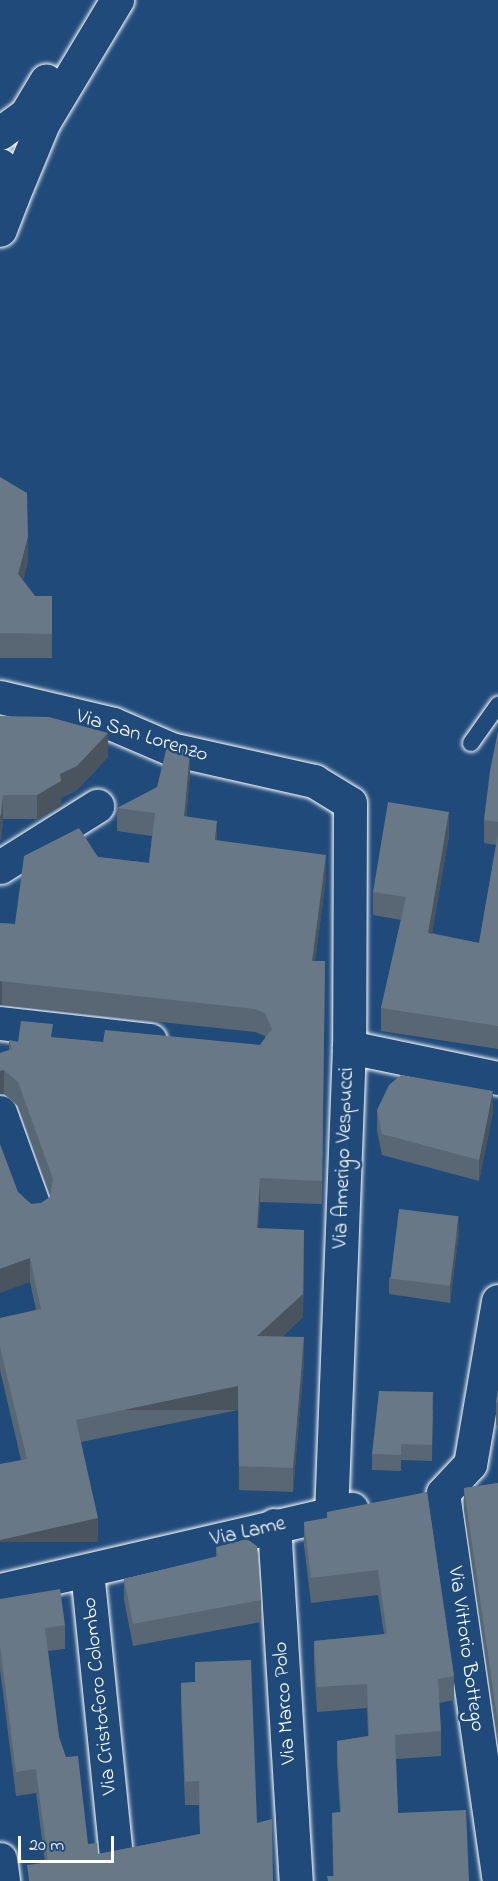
<!DOCTYPE html>
<html>
<head>
<meta charset="utf-8">
<style>
	body { margin:0 }
	#map { position:relative; width:498px; height:1881px; overflow:hidden; background:#1f4a7a; font-family:"Indie Flower",sans-serif }
	div>[style] { position:absolute }
	[style*='--x'] { left:calc(var(--x)*1px); top:calc(var(--y)*1px); width:calc(var(--w)*1px); rotate:calc(var(--a)*1deg) }
	.roads { filter:drop-shadow(0 0 2px #fff) drop-shadow(0 0 2px #fff) }
	.lane>* { height:16px; margin:-8px; padding:0 8px; transform-origin:8px; border-radius:8px; background:#1f4a7a }
	.street>* { height:33px; margin:-16.5px; padding:0 16.5px; transform-origin:16.5px; border-radius:16.5px; background:#1f4a7a }
	.secondary>* { height:33px; margin:-16.5px; padding:0 16.5px; transform-origin:16.5px; border-radius:16.5px; background:#1f4a7a }
	.wall>* { inset:0; background:#596774 }
	.shaded-wall>* { inset:0; background:#49545e; transform-origin:0 0 }
	.building>* { inset:0; background:#687887; transform-origin:0 0 }
	span { translate:-50% -50%; white-space:nowrap; text-align:center; line-height:1.15; -webkit-text-stroke:5px #1f4a7a; paint-order:stroke }
	.street-label { font-size:21px; color:#fff }
	.scale { position:absolute; left:18px; top:1836px; width:96px; height:27px; box-sizing:border-box; border:3px solid #fff; border-top:0; padding-left:8px; font-size:18px; line-height:21px; white-space:nowrap; color:#fff; -webkit-text-stroke:4px #1f4a7a; paint-order:stroke }
</style>
</head>
<body>
<div id="map">
	<div class="roads">
		<div class="lane">
			<div style="--x:471;--y:743;--w:47;--a:-54.6"></div>
		</div>
		<div class="street">
			<div style="--x:0;--y:697;--w:116;--a:13.4"></div>
			<div style="--x:113;--y:724;--w:63;--a:23.3"></div>
			<div style="--x:171;--y:749;--w:147;--a:12.6"></div>
			<div style="--x:314;--y:781;--w:42;--a:31.4"></div>
			<div style="--x:350;--y:803;--w:244;--a:90.2"></div>
			<div style="--x:349;--y:1047;--w:466;--a:92.2"></div>
			<div style="--x:0;--y:867;--w:115;--a:-32.2"></div>
			<div style="--x:0;--y:1023;--w:151;--a:6.5"></div>
			<div style="--x:349;--y:1047;--w:152;--a:11.8"></div>
			<div style="--x:0;--y:1112;--w:103;--a:70.2"></div>
			<div style="--x:498;--y:1301;--w:165;--a:99.7"></div>
			<div style="--x:470;--y:1464;--w:40;--a:133"></div>
			<div style="--x:443;--y:1493;--w:388;--a:81.8"></div>
			<div style="--x:274;--y:1525;--w:357;--a:86.5"></div>
			<div style="--x:87;--y:1571;--w:288;--a:84.2"></div>
			<div style="--x:0;--y:1590;--w:361;--a:-13"></div>
			<div style="--x:0;--y:1859;--w:22;--a:82"></div>
		</div>
		<div class="secondary">
			<div style="--x:0;--y:133;--w:32;--a:-36"></div>
			<div style="--x:26;--y:114;--w:39;--a:-59"></div>
			<div style="--x:0;--y:165;--w:35;--a:70"></div>
			<div style="--x:12;--y:198;--w:34;--a:111"></div>
			<div style="--x:12;--y:198;--w:81;--a:-67.5"></div>
			<div style="--x:43;--y:123;--w:144;--a:-59"></div>
		</div>
	</div>
	<div class="wall">
		<div style="clip-path:polygon(0 477px,28px 562px,23px 580px,35px 596px,52px 596px,52px 658px,0 658px)"></div>
		<div style="clip-path:polygon(0 716px,108px 757px,77px 790px,61px 798px,61px 806px,37px 819px,3px 819px,1px 840px)"></div>
		<div style="clip-path:polygon(498px 731px,498px 1049px,381px 1031px,381px 1008px,401px 920px,373px 915px,373px 892px,449px 835px,432px 933px,479px 943px,496px 845px,484px 843px,484px 820px)"></div>
		<div style="clip-path:polygon(190px 775px,186px 817px,217px 840px,326px 879px,315px 961px,325px 961px,322px 1204px,260px 1202px,258px 1228px,304px 1254px,303px 1317px,282px 1337px,304px 1361px,293px 1492px,239px 1490px,238px 1410px,81px 1442px,98px 1542px,21px 1460px,0 1370px,0 1318px,36px 1310px,30px 1282px,18px 1192px,31px 1204px,41px 1203px,50px 1197px,50px 1195px,18px 1106px,4px 1094px,0 1053px,9px 1050px,9px 1040px,18px 1042px,53px 1038px,103px 1042px,260px 1045px,265px 1038px,265px 1036px,255px 1032px,0 1005px,0 923px,15px 924px,98px 857px,149px 863px,152px 836px,117px 831px,117px 808px)"></div>
		<div style="clip-path:polygon(377px 1110px,493px 1112px,479px 1181px,382px 1155px,377px 1131px)"></div>
		<div style="clip-path:polygon(459px 1232px,450px 1303px,389px 1294px,389px 1278px)"></div>
		<div style="clip-path:polygon(498px 1389px,498px 1426px,496px 1425px,496px 1402px)"></div>
		<div style="clip-path:polygon(433px 1409px,432px 1461px,401px 1460px,401px 1471px,372px 1470px,372px 1454px)"></div>
		<div style="clip-path:polygon(498px 1483px,498px 1745px,464px 1510px,464px 1488px)"></div>
		<div style="clip-path:polygon(427px 1492px,454px 1676px,454px 1700px,439px 1703px,441px 1731px,441px 1756px,396px 1759px,398px 1813px,333px 1876px,332px 1813px,340px 1812px,337px 1765px,337px 1741px,368px 1736px,367px 1708px,317px 1712px,314px 1665px,314px 1641px,384px 1634px,378px 1595px,311px 1603px,304px 1546px,304px 1522px,327px 1518px)"></div>
		<div style="clip-path:polygon(216px 1547px,261px 1600px,261px 1622px,133px 1646px,124px 1600px,124px 1579px,216px 1557px)"></div>
		<div style="clip-path:polygon(0 1599px,65px 1625px,65px 1649px,48px 1651px,59px 1737px,88px 1844px,98px 1854px,200px 1834px,199px 1805px,185px 1805px,181px 1706px,181px 1683px,195px 1682px,195px 1662px,257px 1823px,273px 1881px,45px 1863px,36px 1793px,16px 1796px,0 1669px)"></div>
	</div>
	<div class="shaded-wall">
		<div style="clip-path:polygon(28px 537px,28px 562px,18px 598px,18px 574px)"></div>
		<div style="clip-path:polygon(108px 733px,108px 757px,77px 790px,61px 798px,61px 806px,37px 819px,37px 795px,60px 774px)"></div>
		<div style="clip-path:polygon(190px 751px,190px 775px,184px 840px,184px 816px)"></div>
		<div style="clip-path:polygon(3px 795px,3px 819px,1px 840px,0 840px,0 816px)"></div>
		<div style="clip-path:polygon(449px 812px,449px 835px,428px 956px,428px 933px)"></div>
		<div style="clip-path:polygon(217px 821px,217px 844px,215px 840px)"></div>
		<div style="clip-path:polygon(326px 855px,326px 879px,312px 984px,312px 961px)"></div>
		<div style="left:0;top:981px;width:2px;height:24px"></div>
		<div style="left:4px;top:1070px;width:24px;height:4px;rotate:90deg"></div>
		<div style="clip-path:polygon(493px 1091px,493px 1112px,479px 1181px,479px 1160px)"></div>
		<div style="clip-path:polygon(260px 1178px,260px 1202px,257px 1252px,257px 1228px)"></div>
		<div style="clip-path:polygon(459px 1216px,459px 1232px,450px 1303px,450px 1286px)"></div>
		<div style="clip-path:polygon(304px 1230px,303px 1317px,257px 1359px,257px 1336px)"></div>
		<div style="clip-path:polygon(30px 1258px,30px 1282px,0 1293px,0 1269px)"></div>
		<div style="clip-path:polygon(304px 1337px,304px 1361px,293px 1492px,293px 1468px)"></div>
		<div style="left:238px;top:1386px;width:24px;height:166px;rotate:90deg"></div>
		<div style="left:98px;top:1518px;width:24px;height:100px;rotate:90deg"></div>
	</div>
	<div class="building">
		<div style="clip-path:polygon(0 477px,27px 493px,28px 537px,18px 574px,35px 596px,52px 596px,52px 634px,0 633px)"></div>
		<div style="clip-path:polygon(0 716px,49px 717px,108px 733px,77px 766px,60px 774px,61px 781px,37px 795px,3px 795px,1px 815px,0 816px)"></div>
		<div style="clip-path:polygon(498px 731px,498px 822px,484px 820px,490px 771px)"></div>
		<div style="clip-path:polygon(167px 746px,190px 751px,184px 816px,217px 821px,215px 840px,326px 855px,312px 961px,325px 961px,322px 1181px,260px 1178px,257px 1228px,304px 1230px,303px 1294px,257px 1336px,304px 1337px,293px 1468px,239px 1466px,238px 1386px,76px 1420px,98px 1518px,0 1540px,0 1464px,27px 1459px,0 1347px,0 1318px,41px 1309px,30px 1258px,0 1269px,0 1144px,18px 1192px,31px 1204px,41px 1203px,50px 1197px,53px 1179px,18px 1082px,4px 1070px,0 1071px,0 1053px,12px 1049px,9px 1040px,18px 1042px,21px 1021px,53px 1024px,51px 1037px,103px 1042px,105px 1030px,260px 1045px,272px 1029px,265px 1013px,255px 1009px,0 981px,0 923px,15px 924px,24px 856px,79px 828px,98px 857px,149px 863px,155px 813px,117px 808px,157px 787px)"></div>
		<div style="clip-path:polygon(388px 802px,449px 812px,428px 933px,479px 943px,498px 834px,498px 1026px,381px 1008px,406px 897px,373px 892px)"></div>
		<div style="clip-path:polygon(401px 1075px,493px 1091px,479px 1160px,382px 1134px,377px 1110px,389px 1085px)"></div>
		<div style="left:399px;top:1209px;width:60px;height:70px;rotate:7deg"></div>
		<div style="clip-path:polygon(498px 1389px,498px 1403px,496px 1402px)"></div>
		<div style="clip-path:polygon(379px 1391px,433px 1392px,432px 1445px,401px 1444px,401px 1455px,372px 1454px)"></div>
		<div style="clip-path:polygon(498px 1483px,498px 1723px,464px 1488px)"></div>
		<div style="clip-path:polygon(427px 1492px,454px 1676px,438px 1679px,441px 1731px,395px 1735px,398px 1813px,466px 1810px,469px 1881px,328px 1881px,327px 1876px,334px 1876px,332px 1813px,341px 1812px,337px 1741px,369px 1736px,367px 1684px,317px 1687px,314px 1641px,387px 1634px,378px 1570px,311px 1578px,304px 1522px,327px 1518px,327px 1512px)"></div>
		<div style="clip-path:polygon(247px 1539px,257px 1546px,261px 1600px,133px 1624px,124px 1579px,218px 1556px,216px 1547px)"></div>
		<div style="clip-path:polygon(60px 1589px,65px 1625px,45px 1628px,59px 1737px,66px 1757px,78px 1756px,88px 1844px,97px 1843px,98px 1854px,200px 1834px,199px 1781px,185px 1782px,181px 1683px,195px 1682px,195px 1662px,251px 1660px,257px 1823px,272px 1819px,273px 1881px,29px 1881px,27px 1865px,48px 1862px,36px 1769px,16px 1772px,0 1645px,0 1599px)"></div>
	</div>
	<div class="street-label">
		<span style="left:142px;top:736px;rotate:17deg">Via San Lorenzo</span>
		<span style="left:344px;top:1158px;rotate:-88deg">Via Amerigo Vespucci</span>
		<span style="left:248px;top:1532px;rotate:-13deg">Via Lame</span>
		<span style="left:466px;top:1649px;rotate:82deg">Via Vittorio Bottego</span>
		<span style="left:100px;top:1696px;rotate:-96deg">Via Cristoforo Colombo</span>
		<span style="left:285px;top:1703px;rotate:-94deg">Via Marco Polo</span>
	</div>
	<div class="scale">20 m</div>
</div>
</body>
</html>
